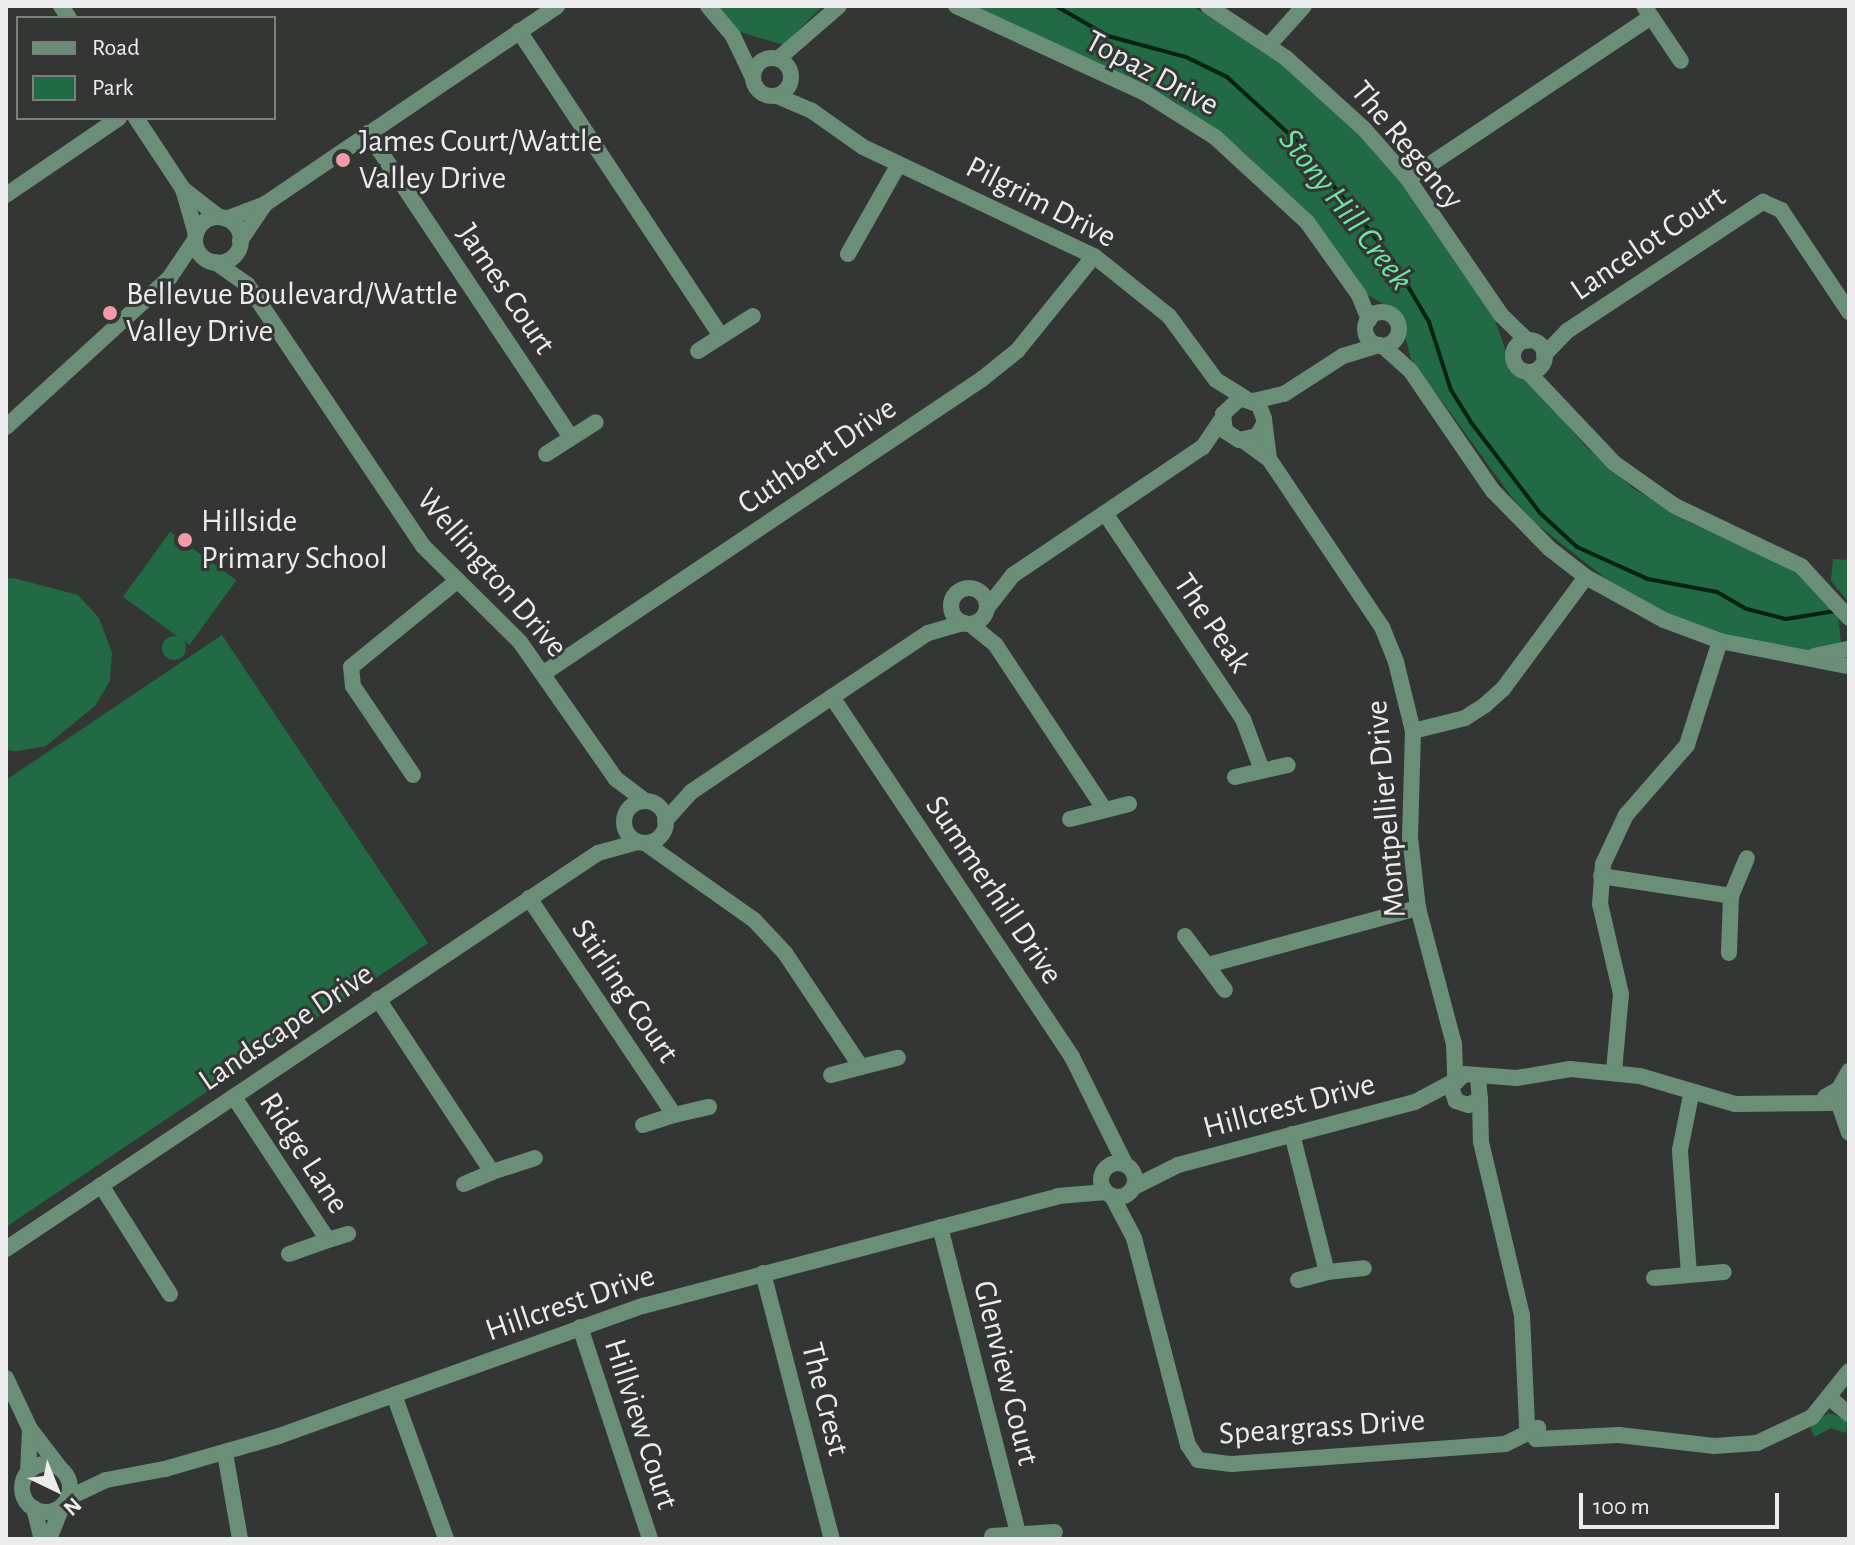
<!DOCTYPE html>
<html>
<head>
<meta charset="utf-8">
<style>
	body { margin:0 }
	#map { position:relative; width:1855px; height:1545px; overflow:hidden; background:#343634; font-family:"Alegreya Sans",sans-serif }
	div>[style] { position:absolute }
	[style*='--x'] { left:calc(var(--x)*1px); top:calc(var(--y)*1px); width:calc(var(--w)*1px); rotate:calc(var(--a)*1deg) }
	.green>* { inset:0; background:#216a44; transform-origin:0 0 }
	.round { border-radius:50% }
	.stream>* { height:4px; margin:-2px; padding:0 2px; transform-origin:2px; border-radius:2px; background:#052213 }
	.minor>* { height:16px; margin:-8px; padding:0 8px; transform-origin:8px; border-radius:8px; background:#6a8e77 }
	.minor>.ring { margin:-8px; padding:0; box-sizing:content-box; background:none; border:16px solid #6a8e77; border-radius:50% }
	.dots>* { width:22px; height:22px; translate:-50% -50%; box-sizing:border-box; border:4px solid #343634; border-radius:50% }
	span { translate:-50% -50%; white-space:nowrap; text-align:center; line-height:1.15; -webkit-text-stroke:6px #343634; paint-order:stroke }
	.street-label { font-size:32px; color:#ebeceb }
	.poi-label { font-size:32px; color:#ebeceb }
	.left { translate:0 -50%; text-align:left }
	.water-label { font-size:34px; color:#6ce6a2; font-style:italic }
	.frame { position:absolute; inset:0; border:8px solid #ebeceb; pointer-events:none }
	.legend { position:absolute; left:16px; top:16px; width:260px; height:104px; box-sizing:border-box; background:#343634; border:2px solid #7d7f7d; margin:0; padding:10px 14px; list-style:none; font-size:24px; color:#ebeceb }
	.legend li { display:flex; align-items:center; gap:16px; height:40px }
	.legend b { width:40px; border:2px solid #7d7f7d }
	.north { position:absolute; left:16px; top:1449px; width:80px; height:80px; -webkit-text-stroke:6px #343634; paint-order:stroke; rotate:137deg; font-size:22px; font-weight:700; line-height:32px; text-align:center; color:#ebeceb }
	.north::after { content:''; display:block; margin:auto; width:28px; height:36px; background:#ebeceb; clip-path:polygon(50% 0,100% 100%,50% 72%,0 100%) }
	.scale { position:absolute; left:1579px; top:1493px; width:200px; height:36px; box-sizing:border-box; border:4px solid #ebeceb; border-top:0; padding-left:10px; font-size:24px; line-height:28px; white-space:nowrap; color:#ebeceb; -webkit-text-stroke:6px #343634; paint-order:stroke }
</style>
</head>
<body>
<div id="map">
	<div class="green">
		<div style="clip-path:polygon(715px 6px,823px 6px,783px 45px,737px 31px)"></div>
		<div style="clip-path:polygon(974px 6px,1192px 6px,1285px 63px,1367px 141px,1404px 185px,1495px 320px,1513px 372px,1530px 380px,1585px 446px,1633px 488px,1692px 524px,1754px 549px,1803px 577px,1838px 614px,1841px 644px,1834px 650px,1799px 651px,1755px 643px,1688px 624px,1628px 596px,1534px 522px,1511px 496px,1411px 359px,1399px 313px,1368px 295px,1307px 214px,1243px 151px,1173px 100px)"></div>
		<div style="left:170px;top:532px;width:82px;height:80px;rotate:36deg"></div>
		<div style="clip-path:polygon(1833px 559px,1849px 560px,1849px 603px,1831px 581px)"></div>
		<div style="clip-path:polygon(14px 578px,78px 595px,99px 618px,112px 653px,110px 681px,95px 706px,46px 746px,17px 751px,6px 750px,6px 579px)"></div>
		<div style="clip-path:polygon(222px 635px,428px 943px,6px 1227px,6px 780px)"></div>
		<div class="round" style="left:162px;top:636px;width:24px;height:24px"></div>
		<div style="clip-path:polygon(1829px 1413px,1848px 1420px,1846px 1433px,1831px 1428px,1814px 1437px,1810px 1425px)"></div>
	</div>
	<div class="stream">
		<div style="--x:1056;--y:6;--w:60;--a:30"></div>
		<div style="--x:1108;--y:36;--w:81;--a:15.1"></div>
		<div style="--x:1186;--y:57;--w:46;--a:26"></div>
		<div style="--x:1227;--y:77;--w:98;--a:42.5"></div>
		<div style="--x:1299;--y:143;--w:145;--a:51.2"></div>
		<div style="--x:1390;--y:256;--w:77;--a:59.4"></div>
		<div style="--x:1429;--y:322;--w:71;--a:72.1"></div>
		<div style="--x:1451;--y:390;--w:36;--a:58"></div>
		<div style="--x:1470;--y:421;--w:116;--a:52.7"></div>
		<div style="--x:1540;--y:513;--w:50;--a:42.6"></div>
		<div style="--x:1577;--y:547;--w:78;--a:24.3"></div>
		<div style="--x:1648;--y:579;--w:70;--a:10.7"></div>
		<div style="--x:1717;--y:592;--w:34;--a:30"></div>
		<div style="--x:1747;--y:609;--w:40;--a:14.4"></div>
		<div style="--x:1786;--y:619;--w:50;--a:-9.3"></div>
	</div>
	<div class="minor">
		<div style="--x:61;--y:6;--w:14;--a:56"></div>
		<div style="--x:708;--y:6;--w:39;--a:50"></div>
		<div style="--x:733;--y:36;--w:47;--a:64.5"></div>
		<div style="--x:956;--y:6;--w:208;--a:24.7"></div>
		<div style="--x:1145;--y:93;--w:83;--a:32.2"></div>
		<div style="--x:1215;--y:137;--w:125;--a:42.7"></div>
		<div style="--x:1307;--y:222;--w:90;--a:54.5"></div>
		<div style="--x:1359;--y:295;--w:27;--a:68"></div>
		<div style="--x:1208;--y:6;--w:94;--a:33.7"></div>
		<div style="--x:1286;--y:58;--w:107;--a:42.3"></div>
		<div style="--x:1365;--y:130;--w:65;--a:48.7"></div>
		<div style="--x:1408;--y:179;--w:165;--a:55.6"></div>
		<div style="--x:1501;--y:315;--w:37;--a:44"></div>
		<div style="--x:1644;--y:6;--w:66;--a:56.1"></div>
		<div style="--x:519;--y:31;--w:366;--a:56.5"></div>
		<div style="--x:1269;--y:45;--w:52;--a:-48.1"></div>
		<div class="ring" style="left:753px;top:58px;width:22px;height:22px"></div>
		<div style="--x:779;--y:58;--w:79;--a:-40.9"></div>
		<div style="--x:777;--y:96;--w:38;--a:23"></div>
		<div style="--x:812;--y:111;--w:62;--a:35.2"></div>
		<div style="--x:863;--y:147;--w:255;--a:25.3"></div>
		<div style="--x:1094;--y:256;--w:96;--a:38.7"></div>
		<div style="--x:1169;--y:316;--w:79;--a:53.7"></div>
		<div style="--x:1216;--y:380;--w:36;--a:32"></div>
		<div style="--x:136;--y:118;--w:85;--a:56.5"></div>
		<div style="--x:183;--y:189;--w:47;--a:73.9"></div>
		<div style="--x:368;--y:133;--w:366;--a:56.3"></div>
		<div style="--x:1408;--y:179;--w:292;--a:-33.7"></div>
		<div style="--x:183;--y:189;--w:46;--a:37.9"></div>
		<div style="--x:6;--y:195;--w:137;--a:-34.3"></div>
		<div class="ring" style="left:195px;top:217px;width:30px;height:30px"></div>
		<div style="--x:226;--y:219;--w:42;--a:-21"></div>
		<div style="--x:265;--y:204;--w:353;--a:-34.1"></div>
		<div style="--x:240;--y:241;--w:45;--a:-56"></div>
		<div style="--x:848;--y:254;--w:103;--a:-60.5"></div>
		<div style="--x:215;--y:262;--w:39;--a:35"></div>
		<div style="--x:247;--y:284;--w:316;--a:56.1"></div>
		<div style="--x:423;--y:546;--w:136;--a:44.7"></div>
		<div style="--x:520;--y:642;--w:167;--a:55"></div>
		<div style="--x:616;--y:779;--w:36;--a:37"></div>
		<div class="ring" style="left:1365px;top:312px;width:18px;height:18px"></div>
		<div class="ring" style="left:1513px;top:340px;width:16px;height:16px"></div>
		<div style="--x:1383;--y:346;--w:36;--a:42"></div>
		<div style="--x:1410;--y:370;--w:147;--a:55.6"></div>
		<div style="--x:1493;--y:491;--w:81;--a:45.5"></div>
		<div style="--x:1550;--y:549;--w:46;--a:37.9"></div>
		<div style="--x:1586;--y:577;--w:89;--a:28.9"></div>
		<div style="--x:1664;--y:620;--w:60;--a:20.6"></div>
		<div style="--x:1720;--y:641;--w:129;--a:11.1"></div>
		<div style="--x:698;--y:351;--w:65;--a:-32.5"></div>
		<div style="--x:1544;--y:355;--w:33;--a:-46"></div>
		<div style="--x:1567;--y:331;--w:235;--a:-33.4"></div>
		<div style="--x:1763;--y:202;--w:20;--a:24"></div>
		<div style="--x:1781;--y:210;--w:123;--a:56.3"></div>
		<div style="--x:1528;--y:372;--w:125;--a:46.6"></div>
		<div style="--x:1614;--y:463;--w:75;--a:35.2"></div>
		<div style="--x:1675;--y:506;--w:140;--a:25.5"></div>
		<div style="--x:1801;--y:566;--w:71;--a:47.3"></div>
		<div style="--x:1253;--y:401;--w:32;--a:-13"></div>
		<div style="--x:1284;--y:394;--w:70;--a:-32.8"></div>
		<div style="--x:1343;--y:356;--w:38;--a:-17"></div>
		<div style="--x:1264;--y:424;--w:14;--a:120"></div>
		<div style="--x:1257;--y:436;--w:18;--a:167"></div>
		<div style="--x:1239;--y:440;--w:17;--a:-147"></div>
		<div style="--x:1225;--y:431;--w:17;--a:-97"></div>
		<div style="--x:1223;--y:414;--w:23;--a:-43"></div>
		<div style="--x:1240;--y:398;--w:20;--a:20"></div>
		<div style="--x:1259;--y:405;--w:15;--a:70"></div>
		<div style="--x:1264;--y:419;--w:40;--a:82.9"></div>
		<div style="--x:6;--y:427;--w:222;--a:-42.4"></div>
		<div style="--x:170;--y:277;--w:45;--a:-56"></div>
		<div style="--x:1244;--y:441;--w:31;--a:36"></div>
		<div style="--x:1269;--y:459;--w:202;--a:56.1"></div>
		<div style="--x:1382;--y:627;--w:38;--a:68"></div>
		<div style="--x:1396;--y:662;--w:71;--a:76.2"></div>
		<div style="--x:1413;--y:731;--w:106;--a:91.6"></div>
		<div style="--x:1410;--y:837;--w:71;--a:83.6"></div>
		<div style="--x:1418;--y:908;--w:141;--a:75.2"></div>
		<div style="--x:1454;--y:1044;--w:35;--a:88"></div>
		<div style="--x:546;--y:454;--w:59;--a:-32.6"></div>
		<div style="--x:1105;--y:513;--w:248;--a:56.2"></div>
		<div style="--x:1243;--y:719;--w:54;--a:69.6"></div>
		<div class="ring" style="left:951px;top:588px;width:20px;height:20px"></div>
		<div style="--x:987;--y:608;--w:42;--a:-51.8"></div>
		<div style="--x:1013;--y:575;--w:229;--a:-34"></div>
		<div style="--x:1203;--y:447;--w:34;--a:-56"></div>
		<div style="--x:970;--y:624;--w:32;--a:39"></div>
		<div style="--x:995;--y:644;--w:199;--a:56.5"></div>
		<div style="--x:1814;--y:656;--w:35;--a:-12"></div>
		<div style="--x:544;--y:673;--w:528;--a:-33.87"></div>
		<div style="--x:982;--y:379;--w:45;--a:-38.7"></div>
		<div style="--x:1017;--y:351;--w:122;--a:-51"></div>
		<div style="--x:832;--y:697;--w:433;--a:56.3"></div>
		<div style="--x:1072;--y:1057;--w:119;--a:63.6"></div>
		<div style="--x:1413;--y:731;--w:54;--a:-14"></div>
		<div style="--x:1465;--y:718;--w:24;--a:-33"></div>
		<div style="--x:1485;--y:705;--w:24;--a:-42"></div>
		<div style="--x:1503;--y:689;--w:139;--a:-53.5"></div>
		<div style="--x:413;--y:775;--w:107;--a:-124"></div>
		<div style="--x:353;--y:686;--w:19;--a:-96"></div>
		<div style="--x:351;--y:667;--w:136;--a:-39.1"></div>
		<div style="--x:1235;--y:777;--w:54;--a:-12.8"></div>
		<div class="ring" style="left:624px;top:801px;width:26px;height:26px"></div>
		<div style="--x:1070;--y:819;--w:61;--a:-14.3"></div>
		<div style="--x:665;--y:821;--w:39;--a:-48"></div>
		<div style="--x:691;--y:792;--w:170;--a:-34"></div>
		<div style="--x:832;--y:697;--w:115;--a:-33.7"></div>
		<div style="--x:928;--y:633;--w:37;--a:-16"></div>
		<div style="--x:645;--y:843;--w:133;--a:35.2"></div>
		<div style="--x:754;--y:920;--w:45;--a:46.8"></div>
		<div style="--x:785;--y:953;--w:137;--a:56.3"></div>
		<div style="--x:861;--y:1067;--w:38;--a:-14"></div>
		<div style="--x:1601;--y:876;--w:132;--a:8.7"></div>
		<div style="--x:529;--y:898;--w:261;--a:56.2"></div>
		<div style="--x:674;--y:1115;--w:36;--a:-13"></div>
		<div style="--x:1185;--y:936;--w:67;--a:53.5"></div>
		<div style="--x:1729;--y:953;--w:57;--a:-88"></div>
		<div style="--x:1731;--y:896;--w:41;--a:-67.2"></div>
		<div style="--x:1208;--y:965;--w:218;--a:-15.2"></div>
		<div style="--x:378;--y:999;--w:207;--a:56.6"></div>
		<div style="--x:492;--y:1172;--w:45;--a:-18"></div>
		<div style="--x:1614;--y:1071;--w:77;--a:-84.8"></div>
		<div style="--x:1621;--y:994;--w:92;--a:-103.1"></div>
		<div style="--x:1600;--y:904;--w:40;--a:-85.7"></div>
		<div style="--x:1603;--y:864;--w:54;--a:-64.9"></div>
		<div style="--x:1626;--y:815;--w:93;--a:-48.9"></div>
		<div style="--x:1687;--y:745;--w:109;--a:-72.4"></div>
		<div style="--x:831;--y:1075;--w:31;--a:-15"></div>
		<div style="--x:1478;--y:1078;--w:21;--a:85"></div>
		<div style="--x:1480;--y:1099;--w:13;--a:153"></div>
		<div style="--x:1468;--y:1105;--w:13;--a:-162"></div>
		<div style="--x:1456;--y:1101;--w:15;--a:-110"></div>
		<div style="--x:1451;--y:1087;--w:18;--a:-45"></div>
		<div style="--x:1464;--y:1074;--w:53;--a:4.3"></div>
		<div style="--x:1517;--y:1078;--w:54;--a:-9.6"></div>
		<div style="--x:1570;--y:1069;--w:70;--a:5.7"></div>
		<div style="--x:1640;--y:1076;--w:99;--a:16.4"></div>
		<div style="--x:1735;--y:1104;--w:95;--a:-0.6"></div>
		<div style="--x:1830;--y:1103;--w:21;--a:-25"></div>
		<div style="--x:1835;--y:1093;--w:42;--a:70.7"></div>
		<div style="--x:234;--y:1097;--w:171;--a:56.7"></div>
		<div style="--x:328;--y:1240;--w:21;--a:-17"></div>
		<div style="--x:1825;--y:1097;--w:16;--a:-30"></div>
		<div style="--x:1839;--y:1089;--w:21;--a:-61"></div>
		<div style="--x:1480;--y:1099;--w:43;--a:88.7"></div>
		<div style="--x:1481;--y:1142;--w:178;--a:76.7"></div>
		<div style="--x:1522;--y:1315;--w:110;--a:87.4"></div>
		<div style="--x:1527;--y:1425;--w:17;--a:57"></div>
		<div style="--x:1536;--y:1439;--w:83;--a:-2.8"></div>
		<div style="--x:1619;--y:1435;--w:96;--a:6.6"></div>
		<div style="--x:1714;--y:1446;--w:43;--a:-4"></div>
		<div style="--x:1757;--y:1443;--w:61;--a:-25.3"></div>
		<div style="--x:1812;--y:1417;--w:59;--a:-51.2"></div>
		<div style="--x:643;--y:1125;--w:33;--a:-18"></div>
		<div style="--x:1292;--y:1134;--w:142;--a:75.8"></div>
		<div style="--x:1327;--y:1272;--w:37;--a:-6"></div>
		<div class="ring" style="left:1101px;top:1163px;width:18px;height:18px"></div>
		<div style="--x:464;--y:1184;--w:30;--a:-23"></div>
		<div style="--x:101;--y:1185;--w:129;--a:57.7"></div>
		<div style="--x:1134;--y:1187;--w:49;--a:-26.6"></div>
		<div style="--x:1178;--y:1165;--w:245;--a:-14.9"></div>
		<div style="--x:1415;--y:1102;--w:43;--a:-27.8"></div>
		<div style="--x:1112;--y:1196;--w:47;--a:62.4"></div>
		<div style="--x:1134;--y:1238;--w:214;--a:75.4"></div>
		<div style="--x:1188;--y:1445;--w:18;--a:56"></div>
		<div style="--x:1198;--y:1460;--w:34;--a:7"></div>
		<div style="--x:1232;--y:1464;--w:274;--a:-4.2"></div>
		<div style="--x:1505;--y:1444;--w:37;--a:-26"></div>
		<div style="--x:940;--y:1227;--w:317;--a:75.7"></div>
		<div style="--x:6;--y:1249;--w:712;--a:-33.78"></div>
		<div style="--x:598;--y:853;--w:41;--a:-15.4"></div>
		<div style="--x:289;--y:1254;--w:41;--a:-19.7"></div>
		<div style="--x:763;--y:1273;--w:275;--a:75.5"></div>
		<div style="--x:1689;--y:1274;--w:124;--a:-94.2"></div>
		<div style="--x:1680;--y:1150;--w:56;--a:-78.7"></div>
		<div style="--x:1654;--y:1278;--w:70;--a:-4.9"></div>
		<div style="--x:1298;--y:1280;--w:30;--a:-15"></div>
		<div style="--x:580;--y:1327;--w:223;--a:71.7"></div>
		<div style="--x:6;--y:1378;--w:56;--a:64.8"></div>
		<div style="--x:30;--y:1429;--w:49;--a:52.4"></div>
		<div style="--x:394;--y:1395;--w:153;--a:70.1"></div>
		<div style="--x:1831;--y:1399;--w:23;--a:40"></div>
		<div style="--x:225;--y:1453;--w:87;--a:80.1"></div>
		<div class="ring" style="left:22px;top:1464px;width:32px;height:32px"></div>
		<div style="--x:28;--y:1472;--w:43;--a:-87.3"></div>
		<div style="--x:68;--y:1498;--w:42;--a:-25.3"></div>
		<div style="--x:106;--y:1480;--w:60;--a:-10.6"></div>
		<div style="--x:165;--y:1469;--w:119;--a:-16.1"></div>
		<div style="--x:279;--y:1436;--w:387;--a:-19.7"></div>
		<div style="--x:643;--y:1306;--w:429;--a:-14.8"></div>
		<div style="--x:1058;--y:1196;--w:48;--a:-4.8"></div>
		<div style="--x:34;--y:1508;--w:32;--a:76"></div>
		<div style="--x:992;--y:1536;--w:63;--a:-3.6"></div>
		<div style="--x:49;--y:1539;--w:37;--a:-68"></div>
	</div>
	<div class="dots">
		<div style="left:343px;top:160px;background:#f39aa8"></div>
		<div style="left:110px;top:313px;background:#f39aa8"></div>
		<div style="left:185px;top:540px;background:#f39aa8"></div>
	</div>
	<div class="street-label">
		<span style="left:1152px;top:73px;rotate:28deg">Topaz Drive</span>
		<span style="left:1407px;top:145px;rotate:50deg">The Regency</span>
		<span style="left:1041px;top:202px;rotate:27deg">Pilgrim Drive</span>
		<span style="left:1648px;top:243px;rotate:-34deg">Lancelot Court</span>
		<span style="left:506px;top:289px;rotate:56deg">James Court</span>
		<span style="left:817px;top:456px;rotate:-34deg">Cuthbert Drive</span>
		<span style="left:492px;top:573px;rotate:49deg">Wellington Drive</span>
		<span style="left:1212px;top:623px;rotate:56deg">The Peak</span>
		<span style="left:1386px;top:809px;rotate:-95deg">Montpellier Drive</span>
		<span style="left:994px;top:890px;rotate:56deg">Summerhill Drive</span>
		<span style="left:625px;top:991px;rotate:56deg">Stirling Court</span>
		<span style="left:286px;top:1027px;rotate:-34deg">Landscape Drive</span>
		<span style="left:1289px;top:1106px;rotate:-15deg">Hillcrest Drive</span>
		<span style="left:304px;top:1153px;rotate:57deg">Ridge Lane</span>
		<span style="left:570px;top:1303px;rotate:-19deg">Hillcrest Drive</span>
		<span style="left:1006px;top:1373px;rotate:76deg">Glenview Court</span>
		<span style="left:825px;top:1399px;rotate:76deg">The Crest</span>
		<span style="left:641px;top:1424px;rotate:72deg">Hillview Court</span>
		<span style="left:1322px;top:1427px;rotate:-4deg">Speargrass Drive</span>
	</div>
	<div class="poi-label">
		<span class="left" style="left:359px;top:160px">James Court/Wattle<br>Valley Drive</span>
		<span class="left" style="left:126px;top:313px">Bellevue Boulevard/Wattle<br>Valley Drive</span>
		<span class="left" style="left:201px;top:540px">Hillside<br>Primary School</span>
	</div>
	<div class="water-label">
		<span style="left:1345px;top:210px;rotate:52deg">Stony Hill Creek</span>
	</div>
	<div class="frame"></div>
	<ul class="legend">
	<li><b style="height:10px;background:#6a8e77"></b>Road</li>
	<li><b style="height:22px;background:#216a44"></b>Park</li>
	</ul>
	<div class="north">N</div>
	<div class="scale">100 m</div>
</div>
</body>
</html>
